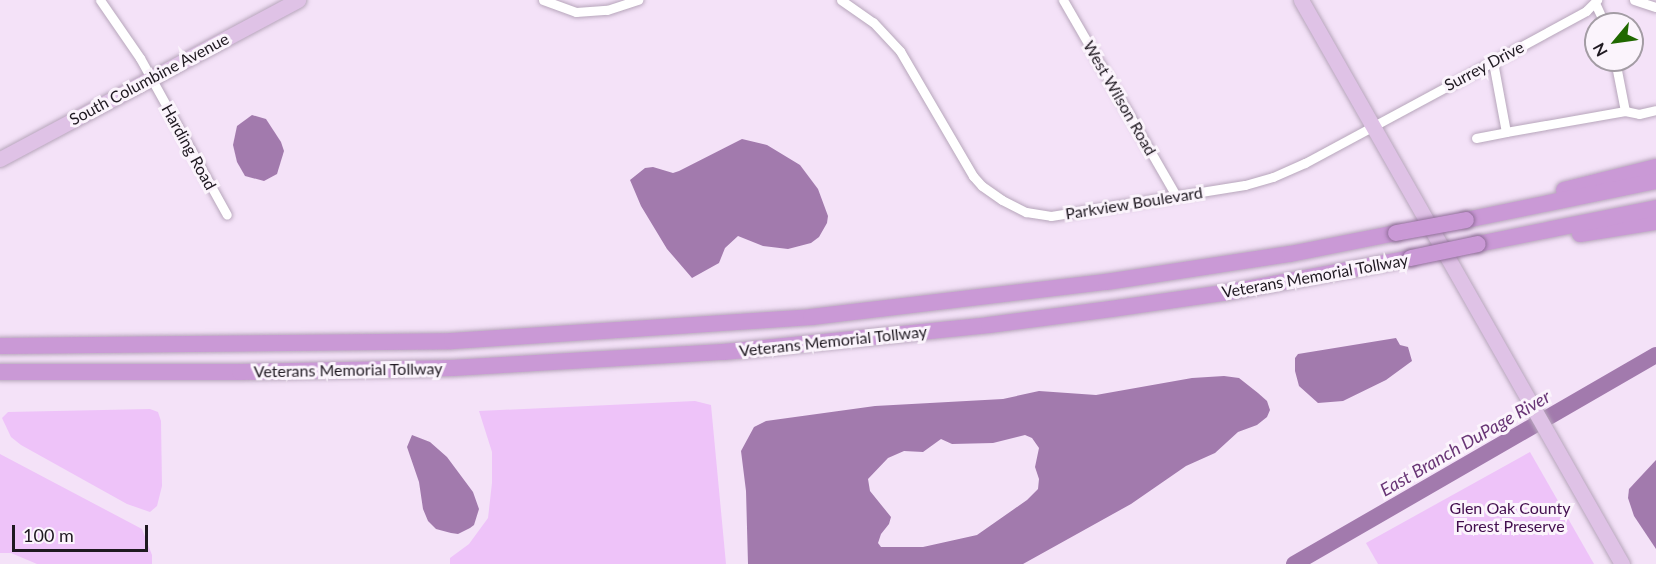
<!DOCTYPE html>
<html>
<head>
<meta charset="utf-8">
<style>
	body { margin:0 }
	#map { position:relative; width:1656px; height:564px; overflow:hidden; background:#f4e2f8; font-family:Lato,sans-serif }
	div>[style] { position:absolute }
	[style*='--x'] { left:calc(var(--x)*1px); top:calc(var(--y)*1px); width:calc(var(--w)*1px); rotate:calc(var(--a)*1deg) }
	.green>* { inset:0; background:#eec3f9 }
	.water>* { inset:0; background:#a27aad }
	.river>* { height:16px; margin:-8px; padding:0 8px; transform-origin:8px; border-radius:8px; background:#a27aad }
	.roads { filter:drop-shadow(0 0 2px #b7a6bb) drop-shadow(0 0 2px #b7a6bb) }
	.minor>* { height:9px; margin:-4.5px; padding:0 4.5px; transform-origin:4.5px; border-radius:4.5px; background:#fff }
	.primary>* { height:15px; margin:-7.5px; padding:0 7.5px; transform-origin:7.5px; border-radius:7.5px; background:#dfc2e6 }
	.motorway>* { height:16px; margin:-8px; padding:0 8px; transform-origin:8px; border-radius:8px; background:#ca99d6 }
	.bridges { filter:drop-shadow(0 0 2px #8e6c97) drop-shadow(0 0 2px #8e6c97) }
	.motorway-bridge>* { height:16px; margin:-8px; padding:0 8px; transform-origin:8px; border-radius:8px; background:#ca99d6 }
	span { translate:-50% -50%; white-space:nowrap; text-align:center; line-height:1.15; -webkit-text-stroke:6px #fbf4fc; paint-order:stroke }
	.street-label { font-size:16px; color:#1f1921 }
	.park-label { font-size:16px; color:#420e4e }
	.water-label { font-size:18px; color:#693676; font-style:italic }
	.north { position:absolute; left:1584px; top:12px; width:60px; height:60px; box-sizing:border-box; background:#fbf4fc; border:2px solid #a39ca4; border-radius:50%; rotate:241deg; font-size:16px; font-weight:700; line-height:24px; text-align:center; color:#1f1921 }
	.north::after { content:''; display:block; margin:auto; width:21px; height:27px; background:#206800; clip-path:polygon(50% 0,100% 100%,50% 72%,0 100%) }
	.scale { position:absolute; left:12px; top:525px; width:136px; height:27px; box-sizing:border-box; border:3px solid #1f1921; border-top:0; padding-left:8px; font-size:18px; line-height:21px; white-space:nowrap; color:#1f1921; -webkit-text-stroke:4px #fbf4fc; paint-order:stroke }
</style>
</head>
<body>
<div id="map">
	<div class="green">
		<div style="clip-path:polygon(695px 401px,711px 405px,726px 564px,450px 564px,450px 558px,469px 544px,488px 518px,492px 483px,492px 452px,479px 411px)"></div>
		<div style="clip-path:polygon(150px 409px,158px 412px,161px 421px,162px 486px,157px 506px,150px 512px,127px 504px,21px 445px,11px 437px,2px 418px,8px 412px)"></div>
		<div style="clip-path:polygon(1530px 452px,1594px 564px,1378px 564px,1366px 543px)"></div>
		<div style="clip-path:polygon(0 454px,142px 529px,152px 555px,152px 564px,37px 564px,11px 553px,0 553px)"></div>
	</div>
	<div class="water">
		<div style="clip-path:polygon(252px 115px,266px 119px,281px 142px,284px 151px,277px 174px,264px 181px,245px 176px,237px 162px,233px 145px,237px 126px)"></div>
		<div style="clip-path:polygon(742px 139px,767px 145px,800px 165px,818px 189px,828px 216px,827px 223px,819px 237px,811px 243px,788px 249px,763px 246px,738px 236px,725px 248px,719px 263px,692px 278px,667px 249px,641px 206px,630px 180px,645px 168px,653px 167px,673px 173px,679px 171px)"></div>
		<div style="clip-path:polygon(1396px 338px,1400px 345px,1408px 347px,1412px 361px,1386px 380px,1343px 401px,1318px 403px,1299px 386px,1295px 371px,1295px 358px,1298px 354px)"></div>
		<div style="clip-path:polygon(evenodd,1224px 376px,1239px 378px,1258px 393px,1267px 401px,1270px 410px,1267px 417px,1257px 425px,1238px 432px,1215px 453px,1186px 466px,1131px 504px,1023px 564px,748px 564px,746px 491px,741px 451px,754px 427px,766px 421px,875px 406px,1003px 399px,1039px 391px,1096px 395px,1192px 378px,1224px 376px,1025px 435px,1032px 438px,1039px 448px,1035px 467px,1039px 479px,1038px 489px,1027px 500px,977px 535px,923px 547px,881px 547px,878px 543px,881px 534px,889px 524px,891px 517px,870px 491px,868px 479px,888px 458px,904px 451px,923px 452px,941px 439px,952px 444px,993px 443px,1025px 435px)"></div>
		<div style="clip-path:polygon(412px 435px,430px 442px,447px 457px,473px 492px,479px 509px,474px 525px,470px 528px,458px 534px,451px 533px,436px 529px,428px 521px,423px 509px,419px 482px,407px 447px)"></div>
		<div style="clip-path:polygon(1656px 460px,1656px 549px,1634px 516px,1628px 498px,1629px 489px)"></div>
	</div>
	<div class="river">
		<div style="--x:1294;--y:564;--w:418;--a:-30"></div>
	</div>
	<div class="roads">
		<div class="minor">
			<div style="--x:100;--y:0;--w:70;--a:55.4"></div>
			<div style="--x:140;--y:58;--w:179;--a:61"></div>
			<div style="--x:543;--y:0;--w:35;--a:20"></div>
			<div style="--x:576;--y:12;--w:31;--a:-4"></div>
			<div style="--x:607;--y:10;--w:33;--a:-18"></div>
			<div style="--x:841;--y:0;--w:39;--a:35"></div>
			<div style="--x:873;--y:22;--w:40;--a:47"></div>
			<div style="--x:900;--y:51;--w:145;--a:59.7"></div>
			<div style="--x:973;--y:176;--w:13;--a:48"></div>
			<div style="--x:982;--y:186;--w:24;--a:35"></div>
			<div style="--x:1002;--y:200;--w:27;--a:27"></div>
			<div style="--x:1026;--y:212;--w:25;--a:9"></div>
			<div style="--x:1051;--y:216;--w:196;--a:-9.1"></div>
			<div style="--x:1245;--y:185;--w:29;--a:-16"></div>
			<div style="--x:1273;--y:177;--w:35;--a:-24"></div>
			<div style="--x:1305;--y:163;--w:190;--a:-28.3"></div>
			<div style="--x:1472;--y:73;--w:130;--a:-28.5"></div>
			<div style="--x:1586;--y:11;--w:16;--a:-45"></div>
			<div style="--x:1063;--y:0;--w:226;--a:60"></div>
			<div style="--x:1634;--y:0;--w:23;--a:18"></div>
			<div style="--x:1595;--y:3;--w:23;--a:65"></div>
			<div style="--x:1615;--y:60;--w:52;--a:78.9"></div>
			<div style="--x:1493;--y:62;--w:71;--a:79.5"></div>
			<div style="--x:1506;--y:132;--w:121;--a:-10"></div>
			<div style="--x:1625;--y:111;--w:14;--a:12"></div>
			<div style="--x:1639;--y:114;--w:17;--a:-13"></div>
			<div style="--x:1476;--y:138;--w:31;--a:-11"></div>
		</div>
		<div class="primary">
			<div style="--x:1301;--y:0;--w:649;--a:60.35"></div>
			<div style="--x:0;--y:159;--w:338;--a:-28.1"></div>
		</div>
		<div class="motorway">
			<div style="--x:1564;--y:190;--w:95;--a:-14"></div>
			<div style="--x:1466;--y:220;--w:194;--a:-11.6"></div>
			<div style="--x:1580;--y:234;--w:77;--a:-9"></div>
			<div style="--x:1478;--y:244;--w:182;--a:-11.4"></div>
			<div style="--x:0;--y:346;--w:452;--a:-0.6"></div>
			<div style="--x:452;--y:341;--w:360;--a:-3.8"></div>
			<div style="--x:811;--y:317;--w:297;--a:-6.8"></div>
			<div style="--x:1106;--y:282;--w:186;--a:-8.7"></div>
			<div style="--x:1290;--y:254;--w:108;--a:-11.2"></div>
			<div style="--x:0;--y:372;--w:240;--a:0"></div>
			<div style="--x:240;--y:372;--w:212;--a:-1.1"></div>
			<div style="--x:452;--y:368;--w:272;--a:-3.4"></div>
			<div style="--x:724;--y:352;--w:266;--a:-5.8"></div>
			<div style="--x:989;--y:325;--w:123;--a:-7.5"></div>
			<div style="--x:1111;--y:309;--w:114;--a:-8.1"></div>
			<div style="--x:1224;--y:293;--w:190;--a:-10.6"></div>
		</div>
	</div>
	<div class="bridges">
		<div class="motorway-bridge">
			<div style="--x:1396;--y:233;--w:71;--a:-10.5"></div>
			<div style="--x:1411;--y:258;--w:68;--a:-11.8"></div>
		</div>
	</div>
	<div class="street-label">
		<span style="left:1484px;top:66px;rotate:-28deg">Surrey Drive</span>
		<span style="left:149px;top:79px;rotate:-28deg">South Columbine Avenue</span>
		<span style="left:1120px;top:98px;rotate:60deg">West Wilson Road</span>
		<span style="left:189px;top:147px;rotate:61deg">Harding Road</span>
		<span style="left:1134px;top:203px;rotate:-9deg">Parkview Boulevard</span>
		<span style="left:1315px;top:276px;rotate:-10deg">Veterans Memorial Tollway</span>
		<span style="left:833px;top:341px;rotate:-6deg">Veterans Memorial Tollway</span>
		<span style="left:348px;top:370px;rotate:-1deg">Veterans Memorial Tollway</span>
	</div>
	<div class="park-label">
		<span style="left:1510px;top:517px">Glen Oak County<br>Forest Preserve</span>
	</div>
	<div class="water-label">
		<span style="left:1465px;top:443px;rotate:-30deg">East Branch DuPage River</span>
	</div>
	<div class="north">N</div>
	<div class="scale">100 m</div>
</div>
</body>
</html>
